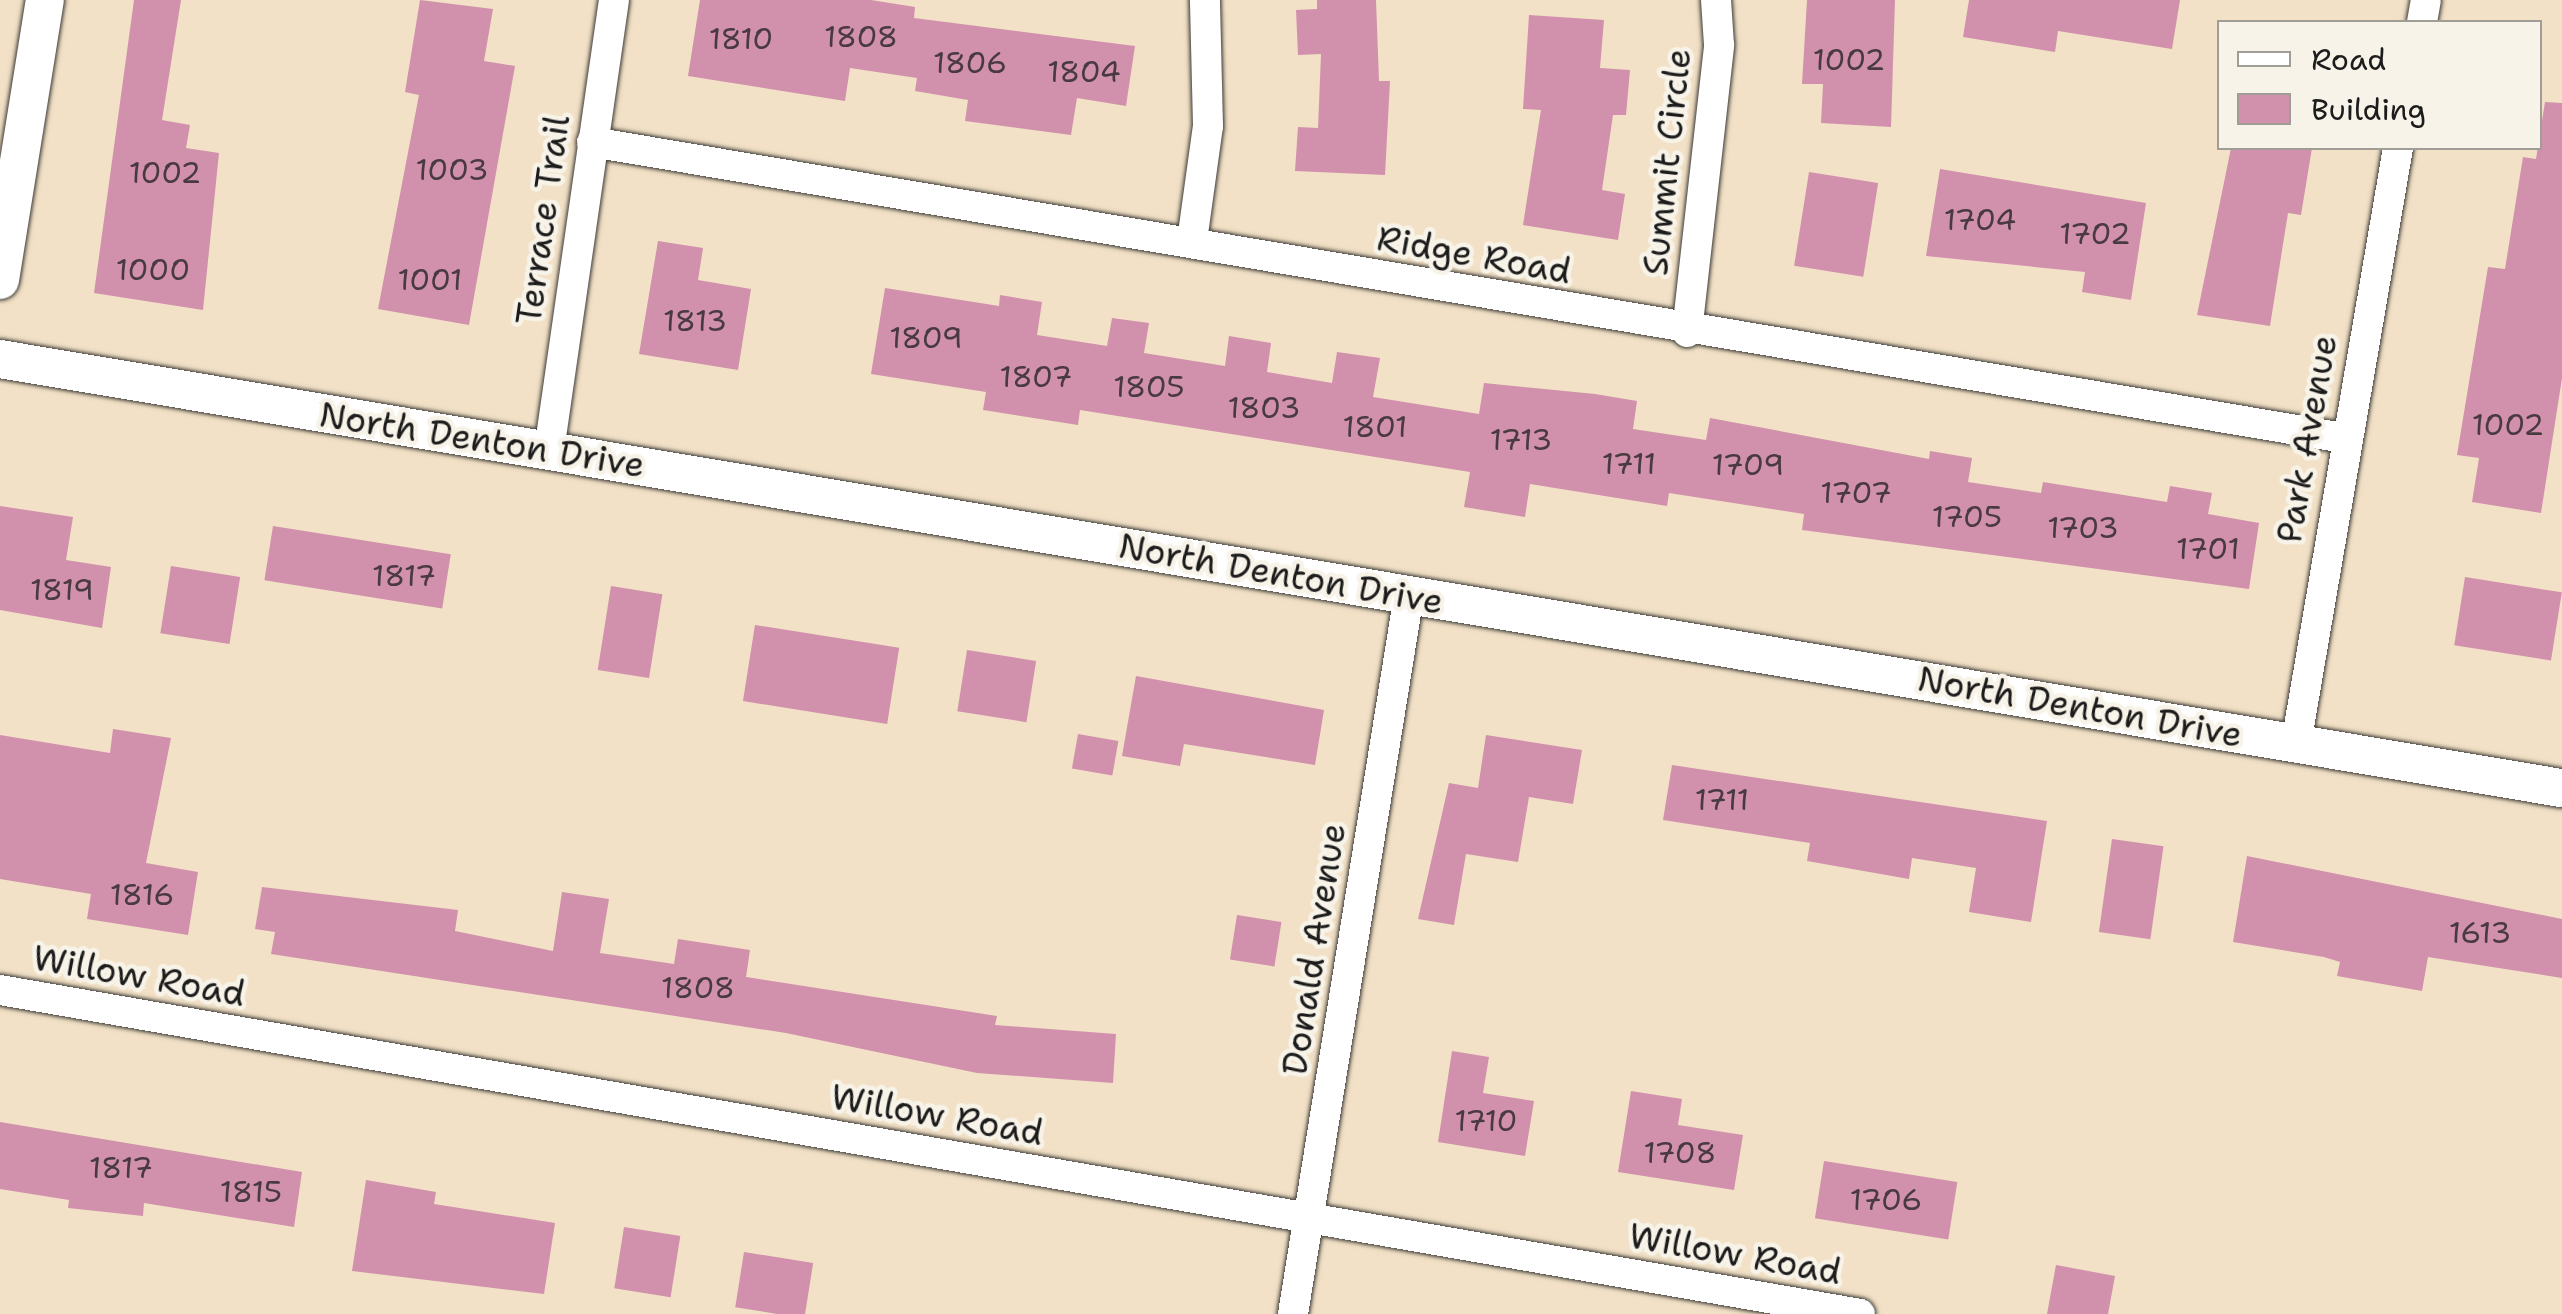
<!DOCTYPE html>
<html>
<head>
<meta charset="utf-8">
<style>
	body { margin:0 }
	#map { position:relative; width:2562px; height:1314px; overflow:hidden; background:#f2e1c6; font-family:"Shantell Sans",sans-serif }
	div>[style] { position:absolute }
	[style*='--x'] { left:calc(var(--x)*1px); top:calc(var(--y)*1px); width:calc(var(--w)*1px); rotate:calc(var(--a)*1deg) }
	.building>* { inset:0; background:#d191ac; transform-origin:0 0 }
	.roads { filter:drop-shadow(0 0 2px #3c3a36) drop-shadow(0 0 2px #3c3a36) }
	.minor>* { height:30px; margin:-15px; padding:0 15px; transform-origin:15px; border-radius:15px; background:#fff }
	.tertiary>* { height:38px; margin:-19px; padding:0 19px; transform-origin:19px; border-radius:19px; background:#fff }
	span { translate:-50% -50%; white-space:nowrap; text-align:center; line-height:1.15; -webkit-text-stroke:9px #f7f3e8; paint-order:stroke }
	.number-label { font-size:30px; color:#493940 }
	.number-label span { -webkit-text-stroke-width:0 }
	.street-label { font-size:35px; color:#1c1c1c }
	.legend { position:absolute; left:2217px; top:20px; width:325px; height:130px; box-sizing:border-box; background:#f7f3e8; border:2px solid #9f9d96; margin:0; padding:12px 18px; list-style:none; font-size:30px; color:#1c1c1c }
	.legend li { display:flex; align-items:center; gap:20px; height:50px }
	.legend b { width:50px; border:2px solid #9f9d96 }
</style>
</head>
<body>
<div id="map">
	<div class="building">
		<div style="clip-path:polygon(134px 0,181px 0,162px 120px,190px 125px,186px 148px,219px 153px,203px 310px,94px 293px)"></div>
		<div style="clip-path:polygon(420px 0,493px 9px,484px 61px,515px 66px,469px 325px,378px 309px,419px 95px,405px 92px)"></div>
		<div style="clip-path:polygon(700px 0,871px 0,915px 7px,914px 18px,1135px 46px,1126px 106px,1077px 98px,1071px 135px,965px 121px,968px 100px,915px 91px,917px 78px,850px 68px,845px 101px,688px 76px)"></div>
		<div style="clip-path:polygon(1317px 0,1376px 0,1379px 81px,1390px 81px,1385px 175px,1295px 171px,1298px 127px,1318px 128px,1321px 54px,1298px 55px,1296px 10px,1317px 9px)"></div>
		<div style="clip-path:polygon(1807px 0,1895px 0,1891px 127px,1821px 123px,1823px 84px,1802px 84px)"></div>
		<div style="clip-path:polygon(1969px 0,2180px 0,2172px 49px,2058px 31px,2055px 52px,1963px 37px)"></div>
		<div style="clip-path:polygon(1529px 15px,1604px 20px,1600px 68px,1630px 70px,1626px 115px,1613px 115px,1602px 190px,1625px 194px,1618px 240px,1523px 225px,1541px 110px,1523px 109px)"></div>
		<div style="clip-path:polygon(2545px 102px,2562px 103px,2562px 378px,2541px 513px,2472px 502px,2479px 458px,2457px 455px,2488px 267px,2505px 269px,2523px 157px,2536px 159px)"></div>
		<div style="clip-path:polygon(2231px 148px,2312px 148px,2301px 215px,2288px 213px,2270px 326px,2197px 315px)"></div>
		<div style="clip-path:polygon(1940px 169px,2146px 203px,2131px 300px,2082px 292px,2085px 272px,1926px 256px)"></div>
		<div style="left:1809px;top:172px;width:70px;height:95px;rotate:9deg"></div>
		<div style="clip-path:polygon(658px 241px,703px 248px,698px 280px,751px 289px,738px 370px,639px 354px)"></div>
		<div style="clip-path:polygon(885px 288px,999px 306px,1000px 295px,1042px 302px,1037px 335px,1107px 346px,1112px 318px,1149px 323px,1144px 353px,1225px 366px,1229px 336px,1271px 343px,1267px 372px,1332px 383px,1337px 352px,1380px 358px,1373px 397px,1479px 414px,1484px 383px,1595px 394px,1637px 401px,1633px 429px,1706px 440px,1710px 418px,1929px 459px,1930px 451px,1972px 458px,1968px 482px,2041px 493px,2043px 482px,2167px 502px,2170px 486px,2212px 493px,2208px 514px,2259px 523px,2249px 589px,1802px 530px,1804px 514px,1669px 493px,1667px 506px,1530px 484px,1525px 517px,1464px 507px,1470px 472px,1080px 410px,1078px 425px,983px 410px,986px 392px,871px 374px)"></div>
		<div style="clip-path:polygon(0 506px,73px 517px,66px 560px,111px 567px,102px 628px,0 610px)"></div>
		<div style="left:273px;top:526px;width:180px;height:55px;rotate:9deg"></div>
		<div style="left:171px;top:566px;width:70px;height:68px;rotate:9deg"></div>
		<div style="left:2465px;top:577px;width:98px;height:69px;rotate:9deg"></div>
		<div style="left:611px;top:586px;width:52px;height:85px;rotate:9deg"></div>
		<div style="left:755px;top:625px;width:146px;height:77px;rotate:9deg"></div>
		<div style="left:967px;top:650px;width:70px;height:62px;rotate:9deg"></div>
		<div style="clip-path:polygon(1136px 676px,1324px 710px,1315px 765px,1184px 744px,1180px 766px,1122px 756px)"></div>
		<div style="clip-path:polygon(113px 729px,171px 738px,146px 863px,198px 872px,188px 935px,87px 919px,91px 894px,0 879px,0 735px,110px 753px)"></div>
		<div style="left:1078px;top:734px;width:41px;height:35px;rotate:10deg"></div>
		<div style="clip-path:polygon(1486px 735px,1582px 750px,1573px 804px,1529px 797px,1518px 862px,1466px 854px,1454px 925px,1418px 919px,1449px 783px,1478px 788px)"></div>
		<div style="clip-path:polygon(1672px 765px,2047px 821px,2031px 922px,1969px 912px,1976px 868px,1912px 858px,1909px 879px,1807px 861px,1810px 843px,1663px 820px)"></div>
		<div style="left:2112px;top:839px;width:52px;height:94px;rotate:8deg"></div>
		<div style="clip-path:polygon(2247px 856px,2562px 919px,2562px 978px,2428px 957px,2422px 991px,2337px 976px,2340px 962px,2324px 957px,2233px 942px)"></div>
		<div style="clip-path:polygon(262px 887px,458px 910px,455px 931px,553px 951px,562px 892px,609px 899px,600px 953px,674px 964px,678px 939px,750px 950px,746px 977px,997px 1016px,995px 1025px,1116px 1034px,1113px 1083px,977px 1073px,786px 1033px,271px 954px,275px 932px,255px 929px)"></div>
		<div style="left:1237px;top:915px;width:45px;height:45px;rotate:9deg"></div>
		<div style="clip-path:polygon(1452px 1051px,1489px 1057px,1483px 1093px,1534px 1101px,1525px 1156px,1438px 1142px)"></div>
		<div style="clip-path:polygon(1631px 1091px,1682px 1099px,1678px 1125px,1743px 1135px,1734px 1190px,1618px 1172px)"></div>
		<div style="clip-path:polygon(0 1122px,302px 1172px,294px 1227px,144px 1203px,143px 1216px,68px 1208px,69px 1200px,0 1189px)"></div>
		<div style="left:1824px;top:1161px;width:135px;height:58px;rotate:9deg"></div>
		<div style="clip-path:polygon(366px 1180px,436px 1192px,434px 1204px,555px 1223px,544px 1294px,352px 1271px)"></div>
		<div style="left:624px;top:1227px;width:57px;height:62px;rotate:9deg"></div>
		<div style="left:744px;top:1252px;width:70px;height:56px;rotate:9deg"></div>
		<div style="clip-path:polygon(2056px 1265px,2115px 1276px,2108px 1314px,2047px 1314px)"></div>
	</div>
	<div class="roads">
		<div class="minor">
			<div style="--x:2422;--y:22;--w:22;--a:-80"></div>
			<div style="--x:592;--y:142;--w:1776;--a:9.59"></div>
			<div style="--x:1192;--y:241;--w:116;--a:-82.1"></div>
			<div style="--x:1208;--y:126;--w:126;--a:-91.4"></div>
			<div style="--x:1687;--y:332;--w:289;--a:-83.6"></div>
			<div style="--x:1719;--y:45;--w:45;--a:-93.8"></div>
			<div style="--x:549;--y:451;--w:456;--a:-81.8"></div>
			<div style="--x:2296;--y:744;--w:605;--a:-80.29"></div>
			<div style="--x:0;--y:990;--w:1888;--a:9.88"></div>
			<div style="--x:1293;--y:1314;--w:728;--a:-80.84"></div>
		</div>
		<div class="tertiary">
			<div style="--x:0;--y:280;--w:284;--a:-80.9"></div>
			<div style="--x:0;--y:359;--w:2598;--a:9.51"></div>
		</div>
	</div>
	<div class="number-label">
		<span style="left:861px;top:37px">1808</span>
		<span style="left:741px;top:39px">1810</span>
		<span style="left:1849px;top:60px">1002</span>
		<span style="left:970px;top:63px">1806</span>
		<span style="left:1084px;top:72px">1804</span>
		<span style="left:452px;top:170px">1003</span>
		<span style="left:165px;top:173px">1002</span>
		<span style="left:1980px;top:220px">1704</span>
		<span style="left:2095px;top:234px">1702</span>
		<span style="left:153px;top:270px">1000</span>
		<span style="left:430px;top:280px">1001</span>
		<span style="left:695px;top:321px">1813</span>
		<span style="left:926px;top:338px">1809</span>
		<span style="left:1036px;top:377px">1807</span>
		<span style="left:1149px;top:387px">1805</span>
		<span style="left:1264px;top:408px">1803</span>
		<span style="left:2508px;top:425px">1002</span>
		<span style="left:1375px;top:427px">1801</span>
		<span style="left:1521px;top:440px">1713</span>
		<span style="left:1629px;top:464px">1711</span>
		<span style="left:1748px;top:465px">1709</span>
		<span style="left:1856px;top:493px">1707</span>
		<span style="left:1967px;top:517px">1705</span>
		<span style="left:2083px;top:528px">1703</span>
		<span style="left:2208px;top:549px">1701</span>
		<span style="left:404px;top:576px">1817</span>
		<span style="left:62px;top:590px">1819</span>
		<span style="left:1722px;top:800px">1711</span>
		<span style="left:142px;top:895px">1816</span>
		<span style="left:2480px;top:933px">1613</span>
		<span style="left:698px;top:988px">1808</span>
		<span style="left:1486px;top:1121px">1710</span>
		<span style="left:1680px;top:1153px">1708</span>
		<span style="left:121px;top:1168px">1817</span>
		<span style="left:251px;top:1192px">1815</span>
		<span style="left:1886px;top:1200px">1706</span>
	</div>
	<div class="street-label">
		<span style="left:1667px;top:162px;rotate:-84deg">Summit Circle</span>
		<span style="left:543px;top:220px;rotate:-82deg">Terrace Trail</span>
		<span style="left:1474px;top:255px;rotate:10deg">Ridge Road</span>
		<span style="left:2307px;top:439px;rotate:-80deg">Park Avenue</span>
		<span style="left:482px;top:440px;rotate:9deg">North Denton Drive</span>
		<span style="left:1281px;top:574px;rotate:10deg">North Denton Drive</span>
		<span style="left:2080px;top:707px;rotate:10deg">North Denton Drive</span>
		<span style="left:1314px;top:949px;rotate:-81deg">Donald Avenue</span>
		<span style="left:139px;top:976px;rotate:10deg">Willow Road</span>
		<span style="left:937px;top:1115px;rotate:10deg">Willow Road</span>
		<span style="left:1735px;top:1254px;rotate:10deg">Willow Road</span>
	</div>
	<ul class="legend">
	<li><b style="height:12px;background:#fff"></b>Road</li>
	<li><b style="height:28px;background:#d191ac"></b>Building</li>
	</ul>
</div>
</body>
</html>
